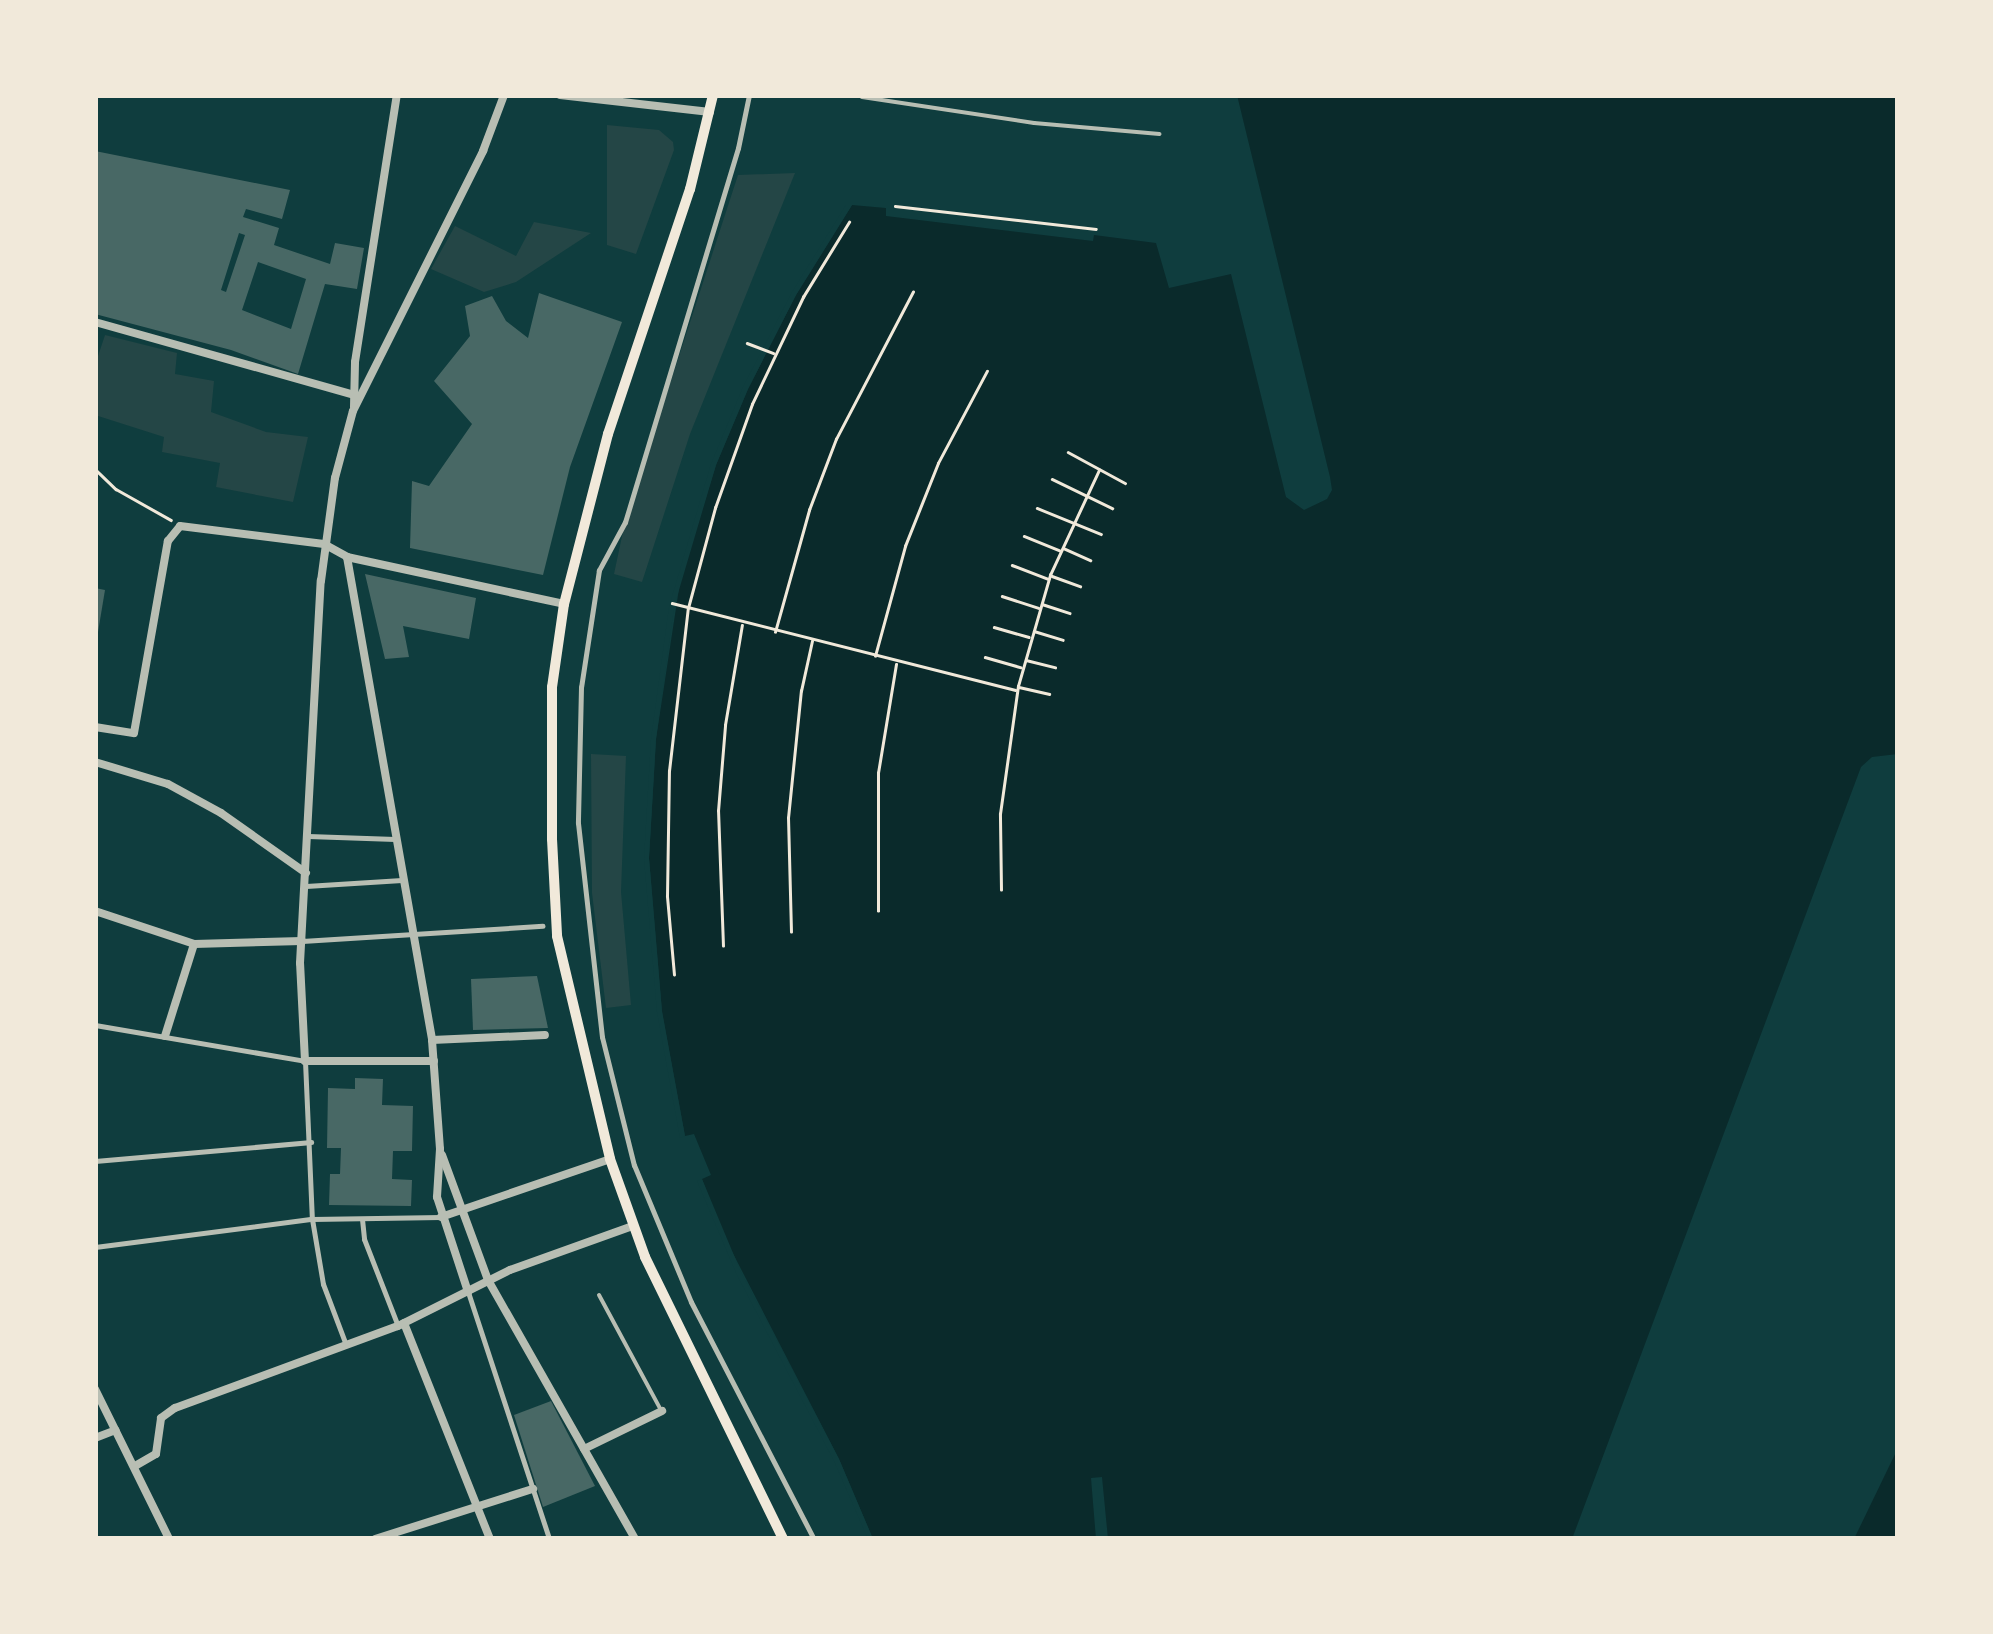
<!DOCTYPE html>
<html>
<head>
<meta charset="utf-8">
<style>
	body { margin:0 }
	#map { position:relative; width:1993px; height:1634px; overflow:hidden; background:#0f3d3e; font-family:"Alegreya Sans",sans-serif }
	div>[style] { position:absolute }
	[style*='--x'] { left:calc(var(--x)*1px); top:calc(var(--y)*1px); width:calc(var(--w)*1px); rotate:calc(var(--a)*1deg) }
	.green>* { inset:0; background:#244646 }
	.water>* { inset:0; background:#0a2a2b }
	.pier>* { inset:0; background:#0f3d3e }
	.building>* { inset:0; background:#486865 }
	.path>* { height:2.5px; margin:-1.25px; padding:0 1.25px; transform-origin:1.25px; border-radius:1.25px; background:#f1e9da }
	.service>* { height:4px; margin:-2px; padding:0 2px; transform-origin:2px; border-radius:2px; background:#b8beb3 }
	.pedestrian>* { height:5px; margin:-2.5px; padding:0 2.5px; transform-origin:2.5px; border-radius:2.5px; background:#b8beb3 }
	.minor>* { height:8px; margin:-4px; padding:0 4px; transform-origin:4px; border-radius:4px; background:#b8beb3 }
	.secondary>* { height:10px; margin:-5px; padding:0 5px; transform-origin:5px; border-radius:5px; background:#f1e9da }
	span { translate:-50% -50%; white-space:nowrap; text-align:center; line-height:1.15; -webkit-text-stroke:8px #f1e9da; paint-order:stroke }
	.frame { position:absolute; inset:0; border:98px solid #f1e9da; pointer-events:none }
</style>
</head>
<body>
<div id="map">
	<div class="green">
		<div style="clip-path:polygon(607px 125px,659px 130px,673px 142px,674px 150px,636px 254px,607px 245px)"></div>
		<div style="clip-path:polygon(795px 173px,690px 434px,642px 582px,614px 574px,625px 522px,738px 175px)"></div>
		<div style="clip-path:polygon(534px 222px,591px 233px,516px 282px,484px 292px,431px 269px,455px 226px,516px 256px)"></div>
		<div style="clip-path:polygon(105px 335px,177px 353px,175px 374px,214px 381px,211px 412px,266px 432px,308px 437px,293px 502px,216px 487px,220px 463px,162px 452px,164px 437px,95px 415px,95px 365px)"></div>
		<div style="clip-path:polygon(591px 754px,626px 756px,621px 892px,631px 1005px,606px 1008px,592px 893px)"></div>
	</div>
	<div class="water">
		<div style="clip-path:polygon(1237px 95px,1898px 95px,1898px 754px,1872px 757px,1861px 767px,1572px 1539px,1108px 1539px,1102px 1477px,1091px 1478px,1096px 1539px,873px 1539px,839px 1459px,725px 1238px,702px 1179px,711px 1175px,694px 1134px,685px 1136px,662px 1012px,649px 858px,656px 739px,680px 582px,716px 465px,748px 389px,796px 295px,852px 205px,886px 208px,886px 216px,1093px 241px,1094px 235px,1156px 243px,1169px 288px,1231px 274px,1286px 497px,1304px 510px,1327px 499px,1332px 490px,1330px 477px)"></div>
		<div style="clip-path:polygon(1898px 1448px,1898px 1539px,1854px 1539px)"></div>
	</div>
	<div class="pier">
		<div style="clip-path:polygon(846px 205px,852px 205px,796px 295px,748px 389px,716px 465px,674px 607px,656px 739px,649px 858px,662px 1011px,685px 1136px,680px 1138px,657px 1012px,644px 859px,651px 739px,669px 607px,711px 464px,743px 387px,792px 292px)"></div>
		<div style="clip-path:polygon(702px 1179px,741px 1272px,839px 1459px,873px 1539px,868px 1539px,834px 1461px,737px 1275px,697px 1181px)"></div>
	</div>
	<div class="building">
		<div style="clip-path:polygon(evenodd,95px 151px,290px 190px,282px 219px,246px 209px,243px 217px,279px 228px,274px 245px,330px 264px,335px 243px,364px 248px,357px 289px,325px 284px,298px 374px,231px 350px,95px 314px,95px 151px,239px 233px,245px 235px,226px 292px,221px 290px,239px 233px,95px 151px,258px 262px,306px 279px,291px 329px,242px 310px,258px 262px)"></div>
		<div style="clip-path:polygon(539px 293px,622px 322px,570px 467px,543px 575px,410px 548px,412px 481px,429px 486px,472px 424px,434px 381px,470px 336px,465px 306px,492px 296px,506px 321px,528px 338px)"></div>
		<div style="clip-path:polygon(365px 574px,476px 598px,469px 639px,403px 626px,409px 657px,385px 659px)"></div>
		<div style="clip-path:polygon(95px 588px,105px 590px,97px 638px,95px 638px)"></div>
		<div style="clip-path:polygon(537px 976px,548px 1028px,473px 1030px,471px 979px)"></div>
		<div style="clip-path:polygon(355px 1078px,383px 1079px,382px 1105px,413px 1106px,412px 1151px,393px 1151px,392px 1179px,412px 1180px,411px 1206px,329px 1205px,330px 1174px,340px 1174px,341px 1148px,327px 1148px,328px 1088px,355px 1089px)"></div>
		<div style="clip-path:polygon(551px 1401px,595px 1486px,543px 1507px,514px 1415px)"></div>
	</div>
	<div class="path">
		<div style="--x:895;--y:206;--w:202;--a:6.5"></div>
		<div style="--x:747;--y:343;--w:28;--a:21"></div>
		<div style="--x:1068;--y:452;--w:65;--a:28.5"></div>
		<div style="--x:95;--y:469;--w:29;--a:44"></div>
		<div style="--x:116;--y:489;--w:63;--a:29.4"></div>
		<div style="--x:1052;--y:479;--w:67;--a:25.8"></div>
		<div style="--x:1037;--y:508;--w:69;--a:22.1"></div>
		<div style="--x:1024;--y:536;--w:38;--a:22"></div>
		<div style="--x:1063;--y:548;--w:30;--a:24"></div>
		<div style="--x:1012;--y:565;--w:39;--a:21"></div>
		<div style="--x:1052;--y:576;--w:30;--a:20"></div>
		<div style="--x:1002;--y:596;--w:38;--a:18"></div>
		<div style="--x:672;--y:603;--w:354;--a:14.2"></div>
		<div style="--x:1042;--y:604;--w:29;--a:18"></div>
		<div style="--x:994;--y:627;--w:36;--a:16"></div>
		<div style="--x:1034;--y:631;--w:30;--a:17"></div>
		<div style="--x:775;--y:632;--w:127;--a:-74.4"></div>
		<div style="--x:809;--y:510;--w:76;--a:-69.2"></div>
		<div style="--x:836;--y:439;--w:166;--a:-62.4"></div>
		<div style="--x:875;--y:656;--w:114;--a:-74.7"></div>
		<div style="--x:905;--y:546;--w:89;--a:-68.3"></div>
		<div style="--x:938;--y:463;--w:104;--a:-62"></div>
		<div style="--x:985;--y:657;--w:37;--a:16"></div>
		<div style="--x:1026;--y:660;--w:30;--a:14"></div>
		<div style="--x:1019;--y:687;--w:31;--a:13"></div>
		<div style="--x:1001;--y:890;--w:76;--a:-90.8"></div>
		<div style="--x:1000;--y:814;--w:129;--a:-82"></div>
		<div style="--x:1018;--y:686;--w:116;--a:-73.9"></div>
		<div style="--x:1050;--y:575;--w:116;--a:-65"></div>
		<div style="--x:878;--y:911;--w:138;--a:-90"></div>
		<div style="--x:878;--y:773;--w:110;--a:-80.6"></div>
		<div style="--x:791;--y:932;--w:114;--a:-91.5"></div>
		<div style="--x:788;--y:818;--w:128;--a:-84.2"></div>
		<div style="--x:801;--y:691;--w:51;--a:-77.6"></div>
		<div style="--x:723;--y:946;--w:135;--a:-92.1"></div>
		<div style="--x:718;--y:811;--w:86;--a:-85.3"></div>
		<div style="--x:725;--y:725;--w:101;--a:-80.4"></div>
		<div style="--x:674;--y:975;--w:79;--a:-95.1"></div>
		<div style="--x:667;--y:896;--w:125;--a:-89.1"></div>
		<div style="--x:669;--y:771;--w:164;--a:-83.4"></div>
		<div style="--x:688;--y:608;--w:104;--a:-74.9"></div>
		<div style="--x:715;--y:508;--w:110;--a:-70.4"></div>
		<div style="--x:752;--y:404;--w:119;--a:-64.5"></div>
		<div style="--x:803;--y:297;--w:88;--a:-58.5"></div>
	</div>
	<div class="service">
		<div style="--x:862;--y:97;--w:174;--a:8.6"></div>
		<div style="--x:1034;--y:123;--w:126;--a:5"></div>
		<div style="--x:599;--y:1295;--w:131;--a:61.7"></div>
	</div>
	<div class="pedestrian">
		<div style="--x:749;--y:95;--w:54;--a:101.7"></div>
		<div style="--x:738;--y:148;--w:391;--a:106.8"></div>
		<div style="--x:625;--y:522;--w:55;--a:118.4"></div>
		<div style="--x:599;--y:570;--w:118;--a:98.7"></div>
		<div style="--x:581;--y:687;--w:136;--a:91.3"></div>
		<div style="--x:578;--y:823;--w:215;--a:83.6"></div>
		<div style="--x:602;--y:1037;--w:132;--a:76"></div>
		<div style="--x:634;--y:1165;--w:148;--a:67.4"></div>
		<div style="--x:691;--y:1302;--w:267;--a:62.6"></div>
		<div style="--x:308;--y:836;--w:87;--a:2"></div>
		<div style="--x:306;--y:886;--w:96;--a:-3.6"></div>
		<div style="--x:302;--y:941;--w:241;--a:-3.6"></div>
		<div style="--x:95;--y:1025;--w:213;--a:9.7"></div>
		<div style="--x:305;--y:1061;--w:158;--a:87.5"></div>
		<div style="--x:312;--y:1219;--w:129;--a:-0.9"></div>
		<div style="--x:95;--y:1161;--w:217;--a:-5"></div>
		<div style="--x:362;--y:1219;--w:20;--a:84"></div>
		<div style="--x:364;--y:1239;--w:93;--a:68.7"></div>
		<div style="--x:95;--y:1247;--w:219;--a:-7.4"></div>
		<div style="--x:312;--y:1219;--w:66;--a:80.4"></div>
		<div style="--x:323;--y:1284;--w:65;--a:69.3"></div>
		<div style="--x:468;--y:1292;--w:260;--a:71.8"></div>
	</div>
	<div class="minor">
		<div style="--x:560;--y:95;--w:151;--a:6.5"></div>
		<div style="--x:95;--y:322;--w:269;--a:15.7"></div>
		<div style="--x:354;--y:407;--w:45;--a:-88.7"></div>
		<div style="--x:355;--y:362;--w:270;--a:-81.1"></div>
		<div style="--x:347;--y:557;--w:490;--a:80"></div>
		<div style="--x:432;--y:1040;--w:109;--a:85.8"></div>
		<div style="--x:440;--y:1149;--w:48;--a:93.6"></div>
		<div style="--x:437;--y:1197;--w:100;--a:71.9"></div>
		<div style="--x:95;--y:727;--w:39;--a:9"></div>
		<div style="--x:134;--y:733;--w:195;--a:-80"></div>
		<div style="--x:168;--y:541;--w:19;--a:-51"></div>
		<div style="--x:180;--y:526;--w:145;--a:7.1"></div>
		<div style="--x:324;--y:544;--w:26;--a:29"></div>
		<div style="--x:347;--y:557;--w:222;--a:12.2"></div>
		<div style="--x:95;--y:762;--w:76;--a:16.8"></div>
		<div style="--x:168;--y:784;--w:60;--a:28.7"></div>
		<div style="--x:221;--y:813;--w:104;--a:35.2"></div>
		<div style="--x:95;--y:911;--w:104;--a:18.4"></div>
		<div style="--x:194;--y:944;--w:108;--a:-1.6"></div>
		<div style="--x:165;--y:1036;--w:96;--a:-72.5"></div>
		<div style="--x:432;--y:1040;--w:113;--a:-2.5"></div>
		<div style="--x:434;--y:1061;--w:129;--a:180"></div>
		<div style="--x:305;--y:1061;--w:98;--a:-92.9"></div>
		<div style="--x:300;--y:963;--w:383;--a:-86.9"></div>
		<div style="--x:321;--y:581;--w:104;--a:-82.3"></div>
		<div style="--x:335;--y:478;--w:69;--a:-75"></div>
		<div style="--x:353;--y:411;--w:291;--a:-63.4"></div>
		<div style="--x:483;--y:151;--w:60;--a:-69.4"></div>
		<div style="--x:442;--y:1155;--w:133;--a:69.8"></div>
		<div style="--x:488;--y:1280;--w:298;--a:60.4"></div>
		<div style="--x:441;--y:1217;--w:179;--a:-18.9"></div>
		<div style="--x:404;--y:1323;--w:232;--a:68.3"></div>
		<div style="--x:95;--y:1389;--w:167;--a:63.7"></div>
		<div style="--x:95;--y:1438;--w:22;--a:-21"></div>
		<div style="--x:584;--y:1449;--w:87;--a:-26"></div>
		<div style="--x:135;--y:1466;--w:24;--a:-30"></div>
		<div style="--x:156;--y:1454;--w:36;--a:-82"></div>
		<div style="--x:161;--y:1418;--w:17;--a:-36"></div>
		<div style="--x:175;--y:1408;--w:238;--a:-20.2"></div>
		<div style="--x:398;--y:1326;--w:125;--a:-26.6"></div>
		<div style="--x:510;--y:1270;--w:131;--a:-19.7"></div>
		<div style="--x:375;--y:1539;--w:166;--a:-17.6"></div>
	</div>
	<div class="secondary">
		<div style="--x:713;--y:95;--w:97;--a:103.7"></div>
		<div style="--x:690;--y:189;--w:258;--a:108.5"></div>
		<div style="--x:608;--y:434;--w:176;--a:104.5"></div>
		<div style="--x:564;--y:604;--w:84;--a:98.2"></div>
		<div style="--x:552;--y:687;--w:152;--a:90"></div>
		<div style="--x:552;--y:839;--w:97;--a:87"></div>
		<div style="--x:557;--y:936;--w:229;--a:76.6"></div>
		<div style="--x:610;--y:1159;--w:104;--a:70.3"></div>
		<div style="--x:645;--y:1257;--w:314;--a:63.9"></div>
	</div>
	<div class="frame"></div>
</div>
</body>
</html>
